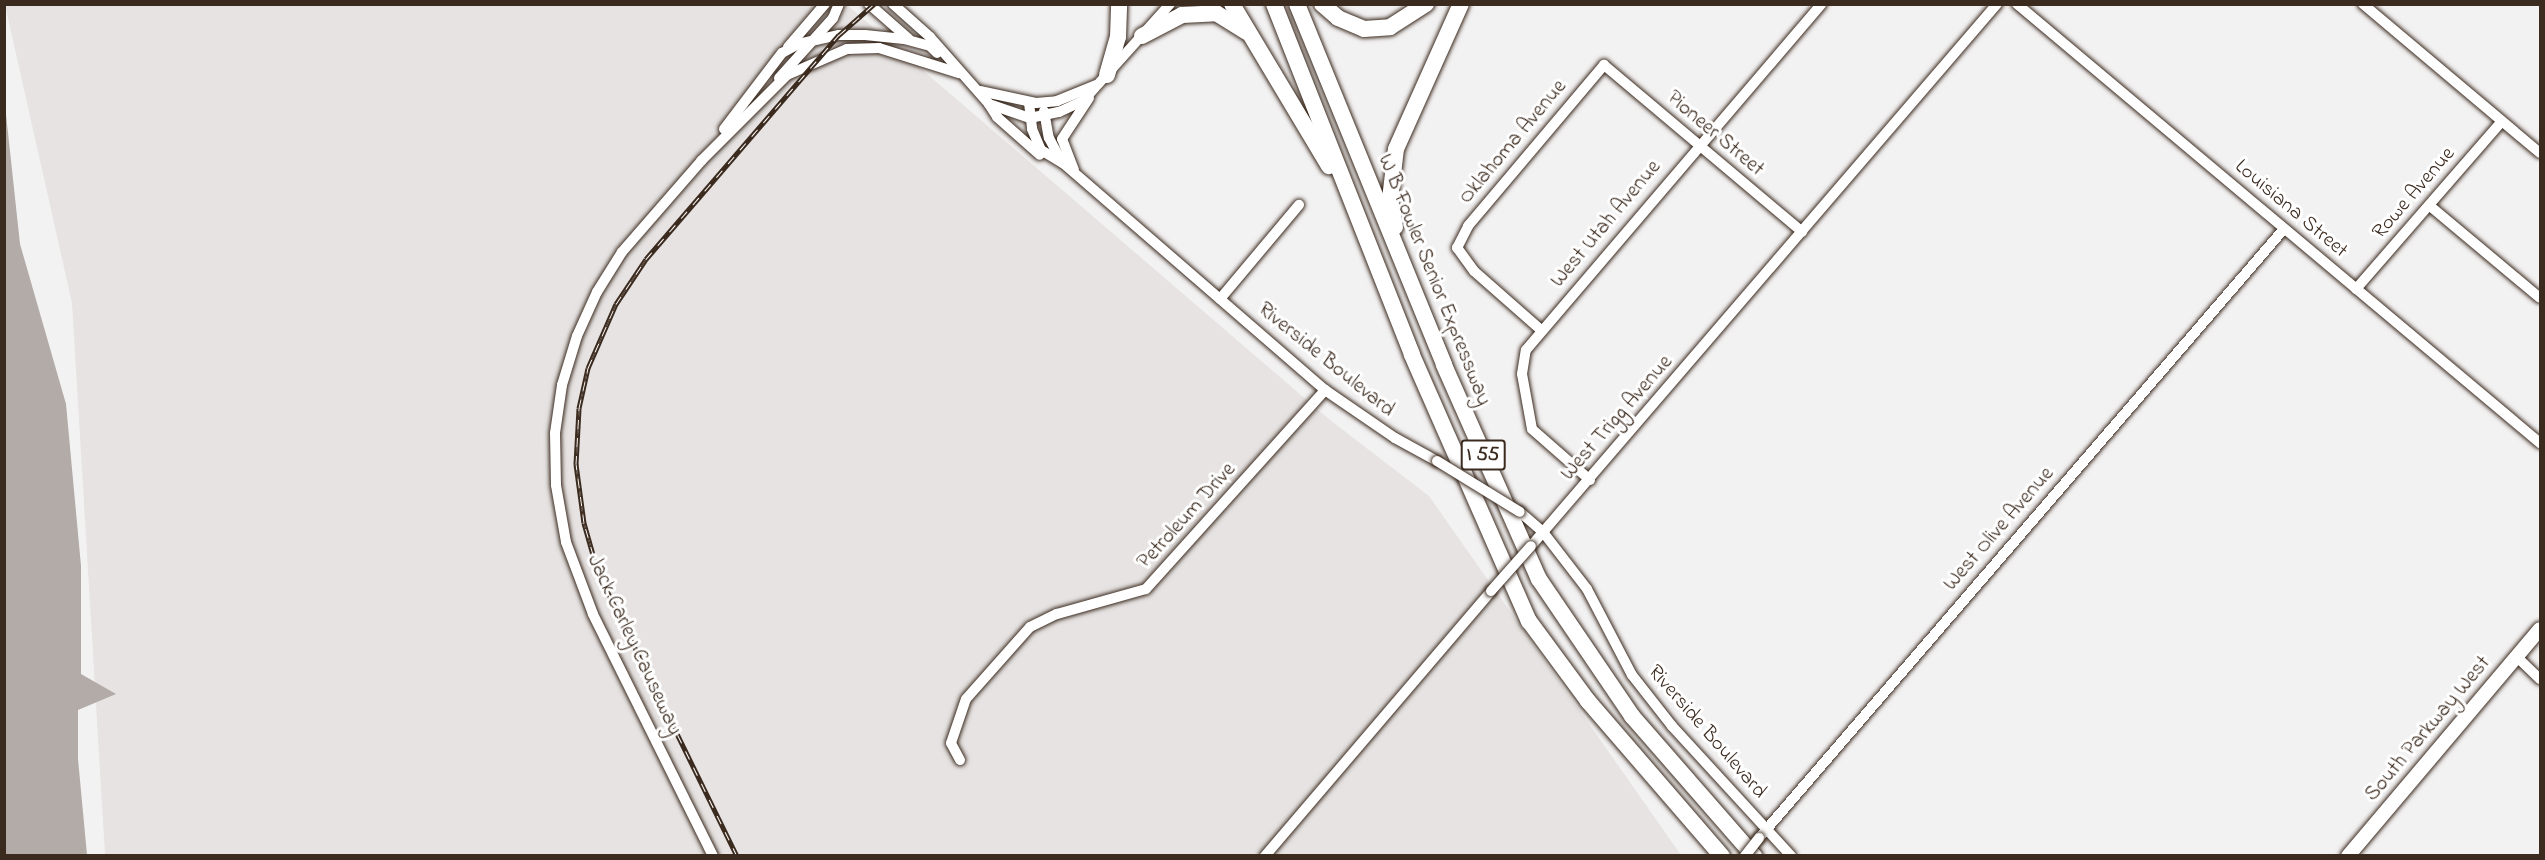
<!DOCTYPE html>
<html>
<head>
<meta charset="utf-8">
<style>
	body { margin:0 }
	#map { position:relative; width:2545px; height:860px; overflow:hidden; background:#f3f2f2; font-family:"Indie Flower",sans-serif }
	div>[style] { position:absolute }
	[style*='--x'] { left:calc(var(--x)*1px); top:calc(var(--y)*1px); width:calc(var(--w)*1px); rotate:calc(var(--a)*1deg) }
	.built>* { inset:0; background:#e6e3e2 }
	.water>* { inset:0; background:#b2aba7 }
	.roads { filter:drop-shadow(0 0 2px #3b2a1e) drop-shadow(0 0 2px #3b2a1e) }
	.minor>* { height:10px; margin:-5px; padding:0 5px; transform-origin:5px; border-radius:5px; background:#fff }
	.major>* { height:14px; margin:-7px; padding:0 7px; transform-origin:7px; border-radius:7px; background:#fff }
	.highway>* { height:16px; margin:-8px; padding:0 8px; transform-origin:8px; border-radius:8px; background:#fff }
	.rail>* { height:5px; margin-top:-2.5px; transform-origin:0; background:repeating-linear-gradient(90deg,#fff 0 9px,#3b2a1e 0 18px); box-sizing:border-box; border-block:2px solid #3b2a1e }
	.bridges { filter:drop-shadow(0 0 2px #3b2a1e) drop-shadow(0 0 2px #3b2a1e) }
	.minor-bridge>* { height:10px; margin:-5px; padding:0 5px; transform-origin:5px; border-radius:5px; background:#fff }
	span { translate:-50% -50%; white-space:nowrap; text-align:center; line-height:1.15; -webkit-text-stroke:6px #fff; paint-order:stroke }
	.shield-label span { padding:2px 4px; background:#fff; border:2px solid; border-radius:4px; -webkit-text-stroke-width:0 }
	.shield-label { font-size:20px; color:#3b2a1e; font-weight:700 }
	.street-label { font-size:21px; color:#3b2a1e }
	.frame { position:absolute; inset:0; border:6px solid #3b2a1e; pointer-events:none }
</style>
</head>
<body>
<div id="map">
	<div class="built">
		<div style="clip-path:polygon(5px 5px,847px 5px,1330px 420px,1429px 496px,1681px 855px,105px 855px,72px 303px)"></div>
	</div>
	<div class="water">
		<div style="clip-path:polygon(5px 105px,20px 244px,66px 404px,81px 566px,81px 674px,116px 694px,78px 710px,78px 759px,87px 855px,5px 855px)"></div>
	</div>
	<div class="roads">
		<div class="minor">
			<div style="--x:869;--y:4;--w:53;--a:41.2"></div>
			<div style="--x:893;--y:4;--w:50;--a:41.7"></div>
			<div style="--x:930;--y:37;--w:89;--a:48.6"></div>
			<div style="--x:989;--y:104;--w:43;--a:18.9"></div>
			<div style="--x:1030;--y:118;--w:30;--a:-12"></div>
			<div style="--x:1059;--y:112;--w:26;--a:-25"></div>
			<div style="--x:1083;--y:101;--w:130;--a:-48.1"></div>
			<div style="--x:2017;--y:4;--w:683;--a:40.01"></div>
			<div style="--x:2363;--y:4;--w:231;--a:40.1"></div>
			<div style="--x:788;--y:47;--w:57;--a:-49.3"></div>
			<div style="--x:779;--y:78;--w:81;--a:-48"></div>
			<div style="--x:833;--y:18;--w:15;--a:-67"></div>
			<div style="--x:980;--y:91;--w:57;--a:12.1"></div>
			<div style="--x:1036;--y:103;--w:21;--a:-5"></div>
			<div style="--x:1057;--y:101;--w:42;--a:-22.3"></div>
			<div style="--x:1029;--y:103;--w:26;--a:83"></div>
			<div style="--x:1032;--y:129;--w:23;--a:67"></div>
			<div style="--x:1041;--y:150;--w:26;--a:31"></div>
			<div style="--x:1063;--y:163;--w:347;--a:40.9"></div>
			<div style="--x:1325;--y:390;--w:85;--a:34.4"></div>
			<div style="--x:1395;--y:438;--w:48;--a:28.7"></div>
			<div style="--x:989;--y:104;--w:15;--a:58"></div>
			<div style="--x:997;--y:117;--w:57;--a:41.5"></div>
			<div style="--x:1044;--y:111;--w:27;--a:80"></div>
			<div style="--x:1049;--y:138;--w:26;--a:62"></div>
			<div style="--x:724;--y:129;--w:96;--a:-52.7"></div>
			<div style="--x:782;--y:53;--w:18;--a:-29"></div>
			<div style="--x:798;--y:44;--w:42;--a:-12.4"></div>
			<div style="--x:839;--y:35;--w:26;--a:0"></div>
			<div style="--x:865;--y:35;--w:39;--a:6"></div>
			<div style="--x:904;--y:39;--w:27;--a:15"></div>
			<div style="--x:930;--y:46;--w:10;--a:45"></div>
			<div style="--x:1074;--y:170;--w:33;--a:-111"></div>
			<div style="--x:1062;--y:139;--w:49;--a:-56.6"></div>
			<div style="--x:2430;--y:206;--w:143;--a:39.9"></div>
			<div style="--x:2356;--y:289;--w:221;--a:-49"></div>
			<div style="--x:1220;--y:299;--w:123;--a:-50"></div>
			<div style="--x:1541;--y:330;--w:89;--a:-138.6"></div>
			<div style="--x:1474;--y:271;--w:29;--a:-126"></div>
			<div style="--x:1457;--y:248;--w:25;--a:-63"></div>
			<div style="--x:1468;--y:226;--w:211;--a:-49.8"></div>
			<div style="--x:1604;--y:65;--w:259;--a:40.1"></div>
			<div style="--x:1590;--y:480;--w:77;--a:-138.7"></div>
			<div style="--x:1532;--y:429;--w:56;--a:-100.3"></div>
			<div style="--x:1522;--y:374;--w:24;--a:-81"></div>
			<div style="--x:1526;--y:350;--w:455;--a:-49.5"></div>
			<div style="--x:1520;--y:512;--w:30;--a:41"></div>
			<div style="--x:1543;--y:532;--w:72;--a:52.3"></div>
			<div style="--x:1587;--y:589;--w:97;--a:62.4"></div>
			<div style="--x:1632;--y:675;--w:65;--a:51.9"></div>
			<div style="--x:1672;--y:726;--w:176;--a:47.5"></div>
			<div style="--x:1531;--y:546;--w:715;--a:-49.31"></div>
			<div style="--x:2517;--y:657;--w:32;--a:44"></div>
			<div style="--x:960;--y:760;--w:19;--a:-118"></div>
			<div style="--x:951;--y:743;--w:46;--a:-71.2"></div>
			<div style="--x:966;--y:699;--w:96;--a:-48.4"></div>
			<div style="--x:1030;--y:627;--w:30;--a:-26"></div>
			<div style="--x:1057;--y:614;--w:92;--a:-15.7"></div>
			<div style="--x:1146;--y:589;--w:268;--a:-48"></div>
			<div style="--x:1759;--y:838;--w:804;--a:-49.24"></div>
			<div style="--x:713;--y:856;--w:270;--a:-116.4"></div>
			<div style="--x:593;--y:614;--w:77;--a:-110.6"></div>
			<div style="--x:566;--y:542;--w:58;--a:-100"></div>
			<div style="--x:556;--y:485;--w:52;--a:-91.1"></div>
			<div style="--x:555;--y:433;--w:49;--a:-81.7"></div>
			<div style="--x:562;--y:385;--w:51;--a:-73"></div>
			<div style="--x:577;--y:336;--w:48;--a:-65.6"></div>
			<div style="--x:597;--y:292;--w:47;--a:-58"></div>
			<div style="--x:622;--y:252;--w:121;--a:-49"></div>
			<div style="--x:701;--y:161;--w:122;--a:-45"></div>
			<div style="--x:787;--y:75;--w:65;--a:-23.4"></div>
			<div style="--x:847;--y:49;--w:32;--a:-2"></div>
			<div style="--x:879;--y:48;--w:84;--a:17.4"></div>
			<div style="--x:1265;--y:856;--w:348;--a:-49.5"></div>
		</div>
		<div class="major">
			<div style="--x:2348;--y:856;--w:297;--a:-49.8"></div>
		</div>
		<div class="highway">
			<div style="--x:1232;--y:4;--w:189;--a:59.1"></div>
			<div style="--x:1274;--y:4;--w:377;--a:68.5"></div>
			<div style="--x:1412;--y:355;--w:291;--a:66.3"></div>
			<div style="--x:1529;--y:621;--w:99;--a:53.6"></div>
			<div style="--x:1588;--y:701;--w:205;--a:49.2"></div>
			<div style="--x:1297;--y:4;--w:390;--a:67.8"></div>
			<div style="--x:1444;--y:365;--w:234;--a:66.1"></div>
			<div style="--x:1539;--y:579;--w:166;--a:55.8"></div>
			<div style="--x:1632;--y:716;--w:186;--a:48.9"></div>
			<div style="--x:1322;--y:4;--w:21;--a:41"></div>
			<div style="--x:1338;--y:18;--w:28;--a:23"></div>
			<div style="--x:1364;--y:29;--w:26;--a:-4"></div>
			<div style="--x:1390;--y:27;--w:43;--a:-32.6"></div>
			<div style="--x:1142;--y:36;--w:45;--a:-27.7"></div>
			<div style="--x:1182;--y:15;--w:34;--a:-3"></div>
			<div style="--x:1216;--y:13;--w:36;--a:32"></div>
			<div style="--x:1107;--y:75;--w:40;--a:-74"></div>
			<div style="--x:1118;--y:37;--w:33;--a:-88"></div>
			<div style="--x:1395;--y:227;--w:28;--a:-100"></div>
			<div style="--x:1390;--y:199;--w:50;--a:-83.2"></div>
			<div style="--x:1396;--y:149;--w:159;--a:-65.9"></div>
		</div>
	</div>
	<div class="rail">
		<div style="--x:737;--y:856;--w:316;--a:-116.1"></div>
		<div style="--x:598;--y:572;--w:51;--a:-105.9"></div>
		<div style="--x:584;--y:523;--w:60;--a:-97.7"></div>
		<div style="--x:576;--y:464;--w:56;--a:-86.9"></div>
		<div style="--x:579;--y:408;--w:41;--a:-77.3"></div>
		<div style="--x:588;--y:368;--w:70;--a:-66.4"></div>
		<div style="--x:616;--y:304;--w:54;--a:-56.3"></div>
		<div style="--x:646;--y:259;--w:296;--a:-49.3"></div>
		<div style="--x:839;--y:35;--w:47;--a:-41.5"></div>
	</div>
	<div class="bridges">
		<div class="minor-bridge">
			<div style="--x:1437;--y:461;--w:97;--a:31.6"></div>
			<div style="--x:1491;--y:591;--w:60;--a:-48.4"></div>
			<div style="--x:1745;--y:856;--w:23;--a:-52"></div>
		</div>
	</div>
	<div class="shield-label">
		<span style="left:1483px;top:455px">I 55</span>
	</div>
	<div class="street-label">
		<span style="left:1715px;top:134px;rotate:40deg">Pioneer Street</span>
		<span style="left:1513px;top:142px;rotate:-50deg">Oklahoma Avenue</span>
		<span style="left:2414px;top:193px;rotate:-49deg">Rowe Avenue</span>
		<span style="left:2291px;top:209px;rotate:40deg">Louisiana Street</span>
		<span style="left:1606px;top:224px;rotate:-50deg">West Utah Avenue</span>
		<span style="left:1434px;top:280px;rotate:68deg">W B Fowler Senior Expressway</span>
		<span style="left:1326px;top:360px;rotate:39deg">Riverside Boulevard</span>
		<span style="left:1617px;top:418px;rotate:-49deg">West Trigg Avenue</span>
		<span style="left:1187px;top:516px;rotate:-48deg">Petroleum Drive</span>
		<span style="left:1999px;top:529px;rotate:-49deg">West Olive Avenue</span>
		<span style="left:634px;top:645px;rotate:65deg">Jack Carley Causeway</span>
		<span style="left:2428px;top:729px;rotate:-50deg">South Parkway West</span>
		<span style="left:1707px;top:732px;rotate:49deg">Riverside Boulevard</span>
	</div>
	<div class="frame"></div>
</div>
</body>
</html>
